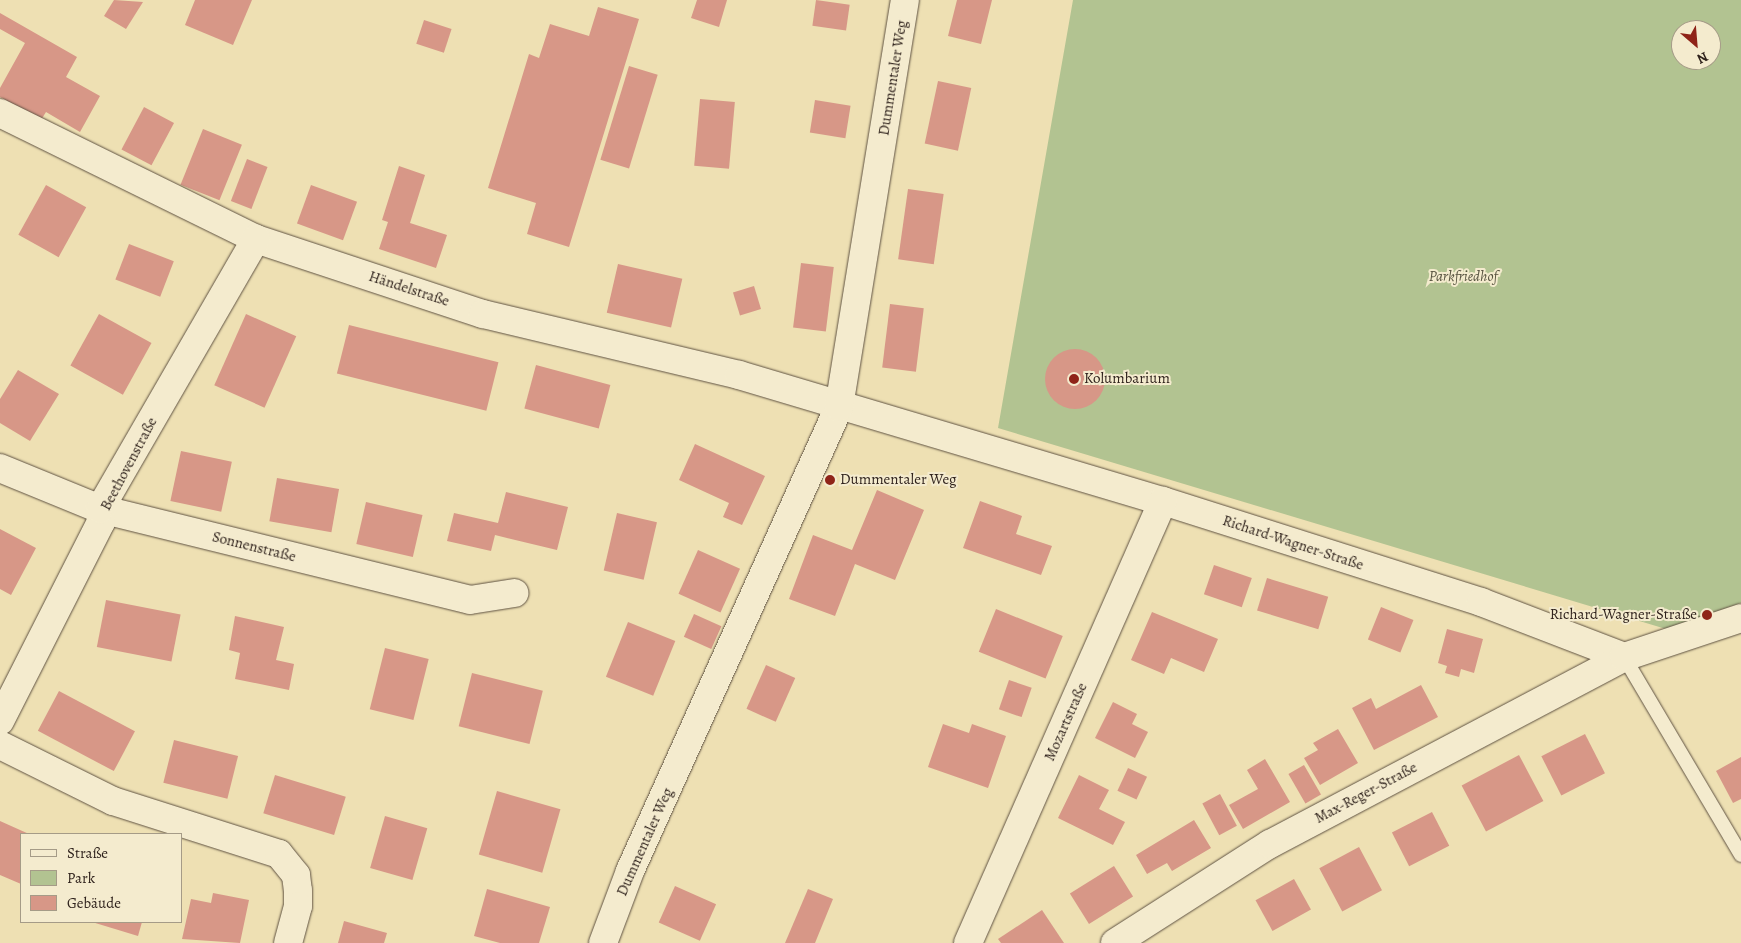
<!DOCTYPE html>
<html>
<head>
<meta charset="utf-8">
<style>
	body { margin:0 }
	#map { position:relative; width:1741px; height:943px; overflow:hidden; background:#eee0b3; font-family:Alegreya,serif }
	div>[style] { position:absolute }
	[style*='--x'] { left:calc(var(--x)*1px); top:calc(var(--y)*1px); width:calc(var(--w)*1px); rotate:calc(var(--a)*1deg) }
	.green>* { inset:0; background:#b2c391 }
	.building>* { inset:0; background:#d79787; transform-origin:0 0 }
	.round { border-radius:50% }
	.roads { filter:drop-shadow(0 0 1px #5f5242) drop-shadow(0 0 1px #5f5242) }
	.lane>* { height:14px; margin:-7px; padding:0 7px; transform-origin:7px; border-radius:7px; background:#f4ebce }
	.street>* { height:28px; margin:-14px; padding:0 14px; transform-origin:14px; border-radius:14px; background:#f4ebce }
	.dots>* { width:14px; height:14px; translate:-50% -50%; box-sizing:border-box; border:2px solid #f4ebce; border-radius:50% }
	span { translate:-50% -50%; white-space:nowrap; text-align:center; line-height:1.15; -webkit-text-stroke:4px #f4ebce; paint-order:stroke }
	.street-label { font-size:15px; color:#2f221c }
	.park-label { font-size:15px; color:#56523f; font-style:italic }
	.poi-label { font-size:15px; color:#2f221c }
	.left { translate:0 -50%; text-align:left }
	.right { translate:-100% -50%; text-align:right }
	.legend { position:absolute; left:20px; top:833px; width:162px; height:90px; box-sizing:border-box; background:#f4ebce; border:1px solid #a59b87; margin:0; padding:6px 9px; list-style:none; font-size:15px; color:#2f221c }
	.legend li { display:flex; align-items:center; gap:10px; height:25px }
	.legend b { width:25px; border:1px solid #a59b87 }
	.north { position:absolute; left:1671px; top:20px; width:50px; height:50px; box-sizing:border-box; background:#f4ebce; border:1px solid #a59b87; border-radius:50%; rotate:153deg; font-size:14px; font-weight:700; line-height:20px; text-align:center; color:#2f221c }
	.north::after { content:''; display:block; margin:auto; width:18px; height:22px; background:#8f2418; clip-path:polygon(50% 0,100% 100%,50% 72%,0 100%) }
</style>
</head>
<body>
<div id="map">
	<div class="green">
		<div style="clip-path:polygon(evenodd,1073px 0,1741px 0,1741px 603px,1666px 629px,998px 428px,1073px 0,1681px 30px,1711px 30px,1711px 60px,1681px 60px,1681px 30px)"></div>
	</div>
	<div class="building">
		<div style="clip-path:polygon(114px 0,143px 2px,126px 29px,104px 16px)"></div>
		<div style="clip-path:polygon(195px 0,252px 0,233px 45px,185px 25px)"></div>
		<div style="clip-path:polygon(697px 0,727px 0,719px 27px,691px 18px)"></div>
		<div style="left:816px;top:0;width:34px;height:26px;rotate:8deg"></div>
		<div style="clip-path:polygon(957px 0,992px 0,981px 44px,948px 36px)"></div>
		<div style="clip-path:polygon(598px 7px,639px 19px,569px 247px,527px 234px,536px 203px,488px 188px,529px 54px,539px 58px,550px 24px,589px 36px)"></div>
		<div style="clip-path:polygon(0 13px,77px 57px,66px 77px,100px 96px,80px 132px,46px 112px,41px 120px,0 97px,0 88px,25px 43px,0 29px)"></div>
		<div style="left:424px;top:20px;width:29px;height:25px;rotate:18deg"></div>
		<div style="left:629px;top:66px;width:30px;height:98px;rotate:17deg"></div>
		<div style="left:938px;top:81px;width:34px;height:64px;rotate:12deg"></div>
		<div style="left:700px;top:99px;width:35px;height:67px;rotate:5deg"></div>
		<div style="left:815px;top:100px;width:36px;height:33px;rotate:9deg"></div>
		<div style="left:144px;top:107px;width:34px;height:48px;rotate:28deg"></div>
		<div style="left:203px;top:129px;width:42px;height:60px;rotate:22deg"></div>
		<div style="left:247px;top:159px;width:22px;height:45px;rotate:21deg"></div>
		<div style="clip-path:polygon(399px 166px,425px 175px,410px 223px,447px 235px,436px 268px,379px 249px,388px 222px,382px 220px)"></div>
		<div style="left:46px;top:185px;width:46px;height:57px;rotate:29deg"></div>
		<div style="left:311px;top:185px;width:49px;height:41px;rotate:20deg"></div>
		<div style="left:908px;top:189px;width:36px;height:71px;rotate:8deg"></div>
		<div style="left:129px;top:244px;width:48px;height:38px;rotate:21deg"></div>
		<div style="left:801px;top:263px;width:33px;height:65px;rotate:7deg"></div>
		<div style="left:618px;top:264px;width:66px;height:50px;rotate:13deg"></div>
		<div style="left:754px;top:286px;width:24px;height:22px;rotate:73deg"></div>
		<div style="left:890px;top:304px;width:34px;height:64px;rotate:7deg"></div>
		<div style="left:99px;top:314px;width:60px;height:59px;rotate:29deg"></div>
		<div style="left:246px;top:314px;width:55px;height:78px;rotate:24deg"></div>
		<div style="left:349px;top:325px;width:154px;height:50px;rotate:14deg"></div>
		<div class="round" style="left:1045px;top:349px;width:60px;height:60px"></div>
		<div style="left:536px;top:365px;width:77px;height:45px;rotate:15deg"></div>
		<div style="clip-path:polygon(18px 370px,59px 394px,30px 441px,0 423px,0 399px)"></div>
		<div style="clip-path:polygon(695px 444px,765px 476px,742px 525px,723px 517px,729px 503px,679px 480px)"></div>
		<div style="left:181px;top:451px;width:52px;height:51px;rotate:12deg"></div>
		<div style="left:277px;top:478px;width:63px;height:44px;rotate:10deg"></div>
		<div style="clip-path:polygon(877px 490px,924px 510px,895px 580px,855px 564px,835px 616px,789px 599px,813px 535px,852px 550px)"></div>
		<div style="clip-path:polygon(506px 492px,568px 507px,557px 550px,495px 535px,491px 551px,447px 541px,454px 513px,498px 523px)"></div>
		<div style="clip-path:polygon(980px 501px,1022px 516px,1016px 534px,1052px 546px,1041px 575px,963px 548px)"></div>
		<div style="left:366px;top:502px;width:58px;height:43px;rotate:13deg"></div>
		<div style="left:617px;top:513px;width:41px;height:59px;rotate:13deg"></div>
		<div style="clip-path:polygon(0 529px,36px 548px,11px 595px,0 589px)"></div>
		<div style="left:698px;top:550px;width:46px;height:48px;rotate:24deg"></div>
		<div style="left:1214px;top:565px;width:40px;height:31px;rotate:19deg"></div>
		<div style="left:1267px;top:578px;width:64px;height:34px;rotate:17deg"></div>
		<div style="left:106px;top:600px;width:76px;height:48px;rotate:11deg"></div>
		<div style="left:1381px;top:607px;width:35px;height:35px;rotate:22deg"></div>
		<div style="left:996px;top:609px;width:72px;height:46px;rotate:22deg"></div>
		<div style="clip-path:polygon(1152px 612px,1218px 639px,1204px 672px,1171px 658px,1164px 674px,1131px 660px)"></div>
		<div style="left:694px;top:614px;width:30px;height:25px;rotate:24deg"></div>
		<div style="clip-path:polygon(235px 616px,284px 627px,276px 660px,294px 664px,289px 690px,235px 679px,240px 653px,229px 650px)"></div>
		<div style="left:628px;top:622px;width:51px;height:59px;rotate:22deg"></div>
		<div style="clip-path:polygon(1447px 629px,1483px 639px,1474px 673px,1461px 669px,1459px 677px,1445px 673px,1447px 666px,1438px 663px)"></div>
		<div style="left:385px;top:648px;width:45px;height:63px;rotate:14deg"></div>
		<div style="left:766px;top:665px;width:32px;height:48px;rotate:24deg"></div>
		<div style="left:472px;top:673px;width:73px;height:55px;rotate:14deg"></div>
		<div style="left:1009px;top:680px;width:24px;height:31px;rotate:19deg"></div>
		<div style="clip-path:polygon(1421px 685px,1438px 717px,1374px 750px,1352px 708px,1371px 698px,1376px 709px)"></div>
		<div style="left:59px;top:691px;width:86px;height:45px;rotate:28deg"></div>
		<div style="clip-path:polygon(1113px 702px,1137px 714px,1132px 724px,1148px 732px,1135px 758px,1095px 738px)"></div>
		<div style="clip-path:polygon(943px 724px,969px 733px,972px 724px,1006px 736px,988px 788px,928px 767px)"></div>
		<div style="clip-path:polygon(1338px 729px,1358px 763px,1320px 785px,1304px 758px,1318px 750px,1313px 743px)"></div>
		<div style="left:1585px;top:734px;width:44px;height:49px;rotate:63deg"></div>
		<div style="left:174px;top:740px;width:66px;height:44px;rotate:14deg"></div>
		<div style="left:1519px;top:755px;width:52px;height:65px;rotate:62deg"></div>
		<div style="clip-path:polygon(1741px 757px,1741px 799px,1733px 803px,1716px 771px)"></div>
		<div style="clip-path:polygon(1265px 759px,1290px 802px,1243px 829px,1229px 805px,1258px 789px,1247px 770px)"></div>
		<div style="left:1304px;top:765px;width:34px;height:18px;rotate:60deg"></div>
		<div style="left:1128px;top:768px;width:21px;height:25px;rotate:25deg"></div>
		<div style="left:275px;top:775px;width:74px;height:40px;rotate:17deg"></div>
		<div style="clip-path:polygon(1079px 775px,1109px 790px,1099px 809px,1125px 822px,1113px 845px,1058px 818px)"></div>
		<div style="left:497px;top:791px;width:66px;height:66px;rotate:16deg"></div>
		<div style="left:1220px;top:794px;width:36px;height:20px;rotate:62deg"></div>
		<div style="left:1432px;top:812px;width:38px;height:45px;rotate:63deg"></div>
		<div style="left:385px;top:816px;width:44px;height:54px;rotate:16deg"></div>
		<div style="clip-path:polygon(1194px 820px,1211px 848px,1172px 871px,1167px 863px,1147px 874px,1136px 855px)"></div>
		<div style="clip-path:polygon(0 821px,29px 834px,21px 834px,21px 884px,0 875px)"></div>
		<div style="left:1359px;top:847px;width:49px;height:45px;rotate:62deg"></div>
		<div style="left:1114px;top:866px;width:36px;height:52px;rotate:58deg"></div>
		<div style="left:1294px;top:879px;width:35px;height:44px;rotate:61deg"></div>
		<div style="left:675px;top:886px;width:45px;height:40px;rotate:24deg"></div>
		<div style="clip-path:polygon(487px 889px,550px 907px,539px 943px,500px 943px,474px 936px)"></div>
		<div style="clip-path:polygon(808px 889px,833px 899px,815px 943px,785px 943px)"></div>
		<div style="clip-path:polygon(213px 893px,249px 900px,240px 943px,182px 939px,191px 899px,211px 903px)"></div>
		<div style="clip-path:polygon(1042px 910px,1064px 943px,1001px 943px,998px 939px)"></div>
		<div style="clip-path:polygon(344px 921px,387px 933px,384px 943px,338px 943px)"></div>
		<div style="clip-path:polygon(92px 922px,142px 922px,138px 936px)"></div>
	</div>
	<div class="roads">
		<div class="lane">
			<div style="--x:1624;--y:657;--w:230;--a:59.4"></div>
		</div>
		<div class="street">
			<div style="--x:0;--y:113;--w:285;--a:26.2"></div>
			<div style="--x:256;--y:239;--w:239;--a:18.3"></div>
			<div style="--x:483;--y:314;--w:263;--a:13.4"></div>
			<div style="--x:739;--y:375;--w:442;--a:16.6"></div>
			<div style="--x:1163;--y:501;--w:334;--a:17.6"></div>
			<div style="--x:1481;--y:602;--w:153;--a:21"></div>
			<div style="--x:0;--y:468;--w:108;--a:22.3"></div>
			<div style="--x:100;--y:509;--w:381;--a:13.8"></div>
			<div style="--x:470;--y:600;--w:45;--a:-9"></div>
			<div style="--x:0;--y:721;--w:223;--a:-63.1"></div>
			<div style="--x:101;--y:522;--w:13;--a:-94"></div>
			<div style="--x:100;--y:509;--w:312;--a:-60"></div>
			<div style="--x:0;--y:745;--w:126;--a:26.4"></div>
			<div style="--x:113;--y:801;--w:174;--a:17.7"></div>
			<div style="--x:279;--y:854;--w:27;--a:51"></div>
			<div style="--x:296;--y:875;--w:16;--a:83"></div>
			<div style="--x:298;--y:891;--w:15;--a:90"></div>
			<div style="--x:298;--y:906;--w:38;--a:105"></div>
			<div style="--x:603;--y:943;--w:77;--a:-69.4"></div>
			<div style="--x:630;--y:871;--w:509;--a:-65.75"></div>
			<div style="--x:839;--y:407;--w:412;--a:-80.8"></div>
			<div style="--x:968;--y:943;--w:483;--a:-66.2"></div>
			<div style="--x:1115;--y:943;--w:184;--a:-32.6"></div>
			<div style="--x:1270;--y:844;--w:400;--a:-27.8"></div>
			<div style="--x:1624;--y:657;--w:123;--a:-18.4"></div>
		</div>
	</div>
	<div class="dots">
		<div style="left:1074px;top:379px;background:#8f2418"></div>
		<div style="left:830px;top:480px;background:#8f2418"></div>
		<div style="left:1707px;top:615px;background:#8f2418"></div>
	</div>
	<div class="street-label">
		<span style="left:893px;top:78px;rotate:-81deg">Dummentaler Weg</span>
		<span style="left:409px;top:289px;rotate:18deg">Händelstraße</span>
		<span style="left:129px;top:464px;rotate:-62deg">Beethovenstraße</span>
		<span style="left:1293px;top:543px;rotate:18deg">Richard-Wagner-Straße</span>
		<span style="left:254px;top:547px;rotate:14deg">Sonnenstraße</span>
		<span style="left:1066px;top:722px;rotate:-66deg">Mozartstraße</span>
		<span style="left:1366px;top:793px;rotate:-28deg">Max-Reger-Straße</span>
		<span style="left:645px;top:842px;rotate:-66deg">Dummentaler Weg</span>
	</div>
	<div class="park-label">
		<span style="left:1463px;top:277px">Parkfriedhof</span>
	</div>
	<div class="poi-label">
		<span class="left" style="left:1084px;top:379px">Kolumbarium</span>
		<span class="left" style="left:840px;top:480px">Dummentaler Weg</span>
		<span class="right" style="left:1697px;top:615px">Richard-Wagner-Straße</span>
	</div>
	<ul class="legend">
	<li><b style="height:6px;background:#f4ebce"></b>Straße</li>
	<li><b style="height:14px;background:#b2c391"></b>Park</li>
	<li><b style="height:14px;background:#d79787"></b>Gebäude</li>
	</ul>
	<div class="north">N</div>
</div>
</body>
</html>
